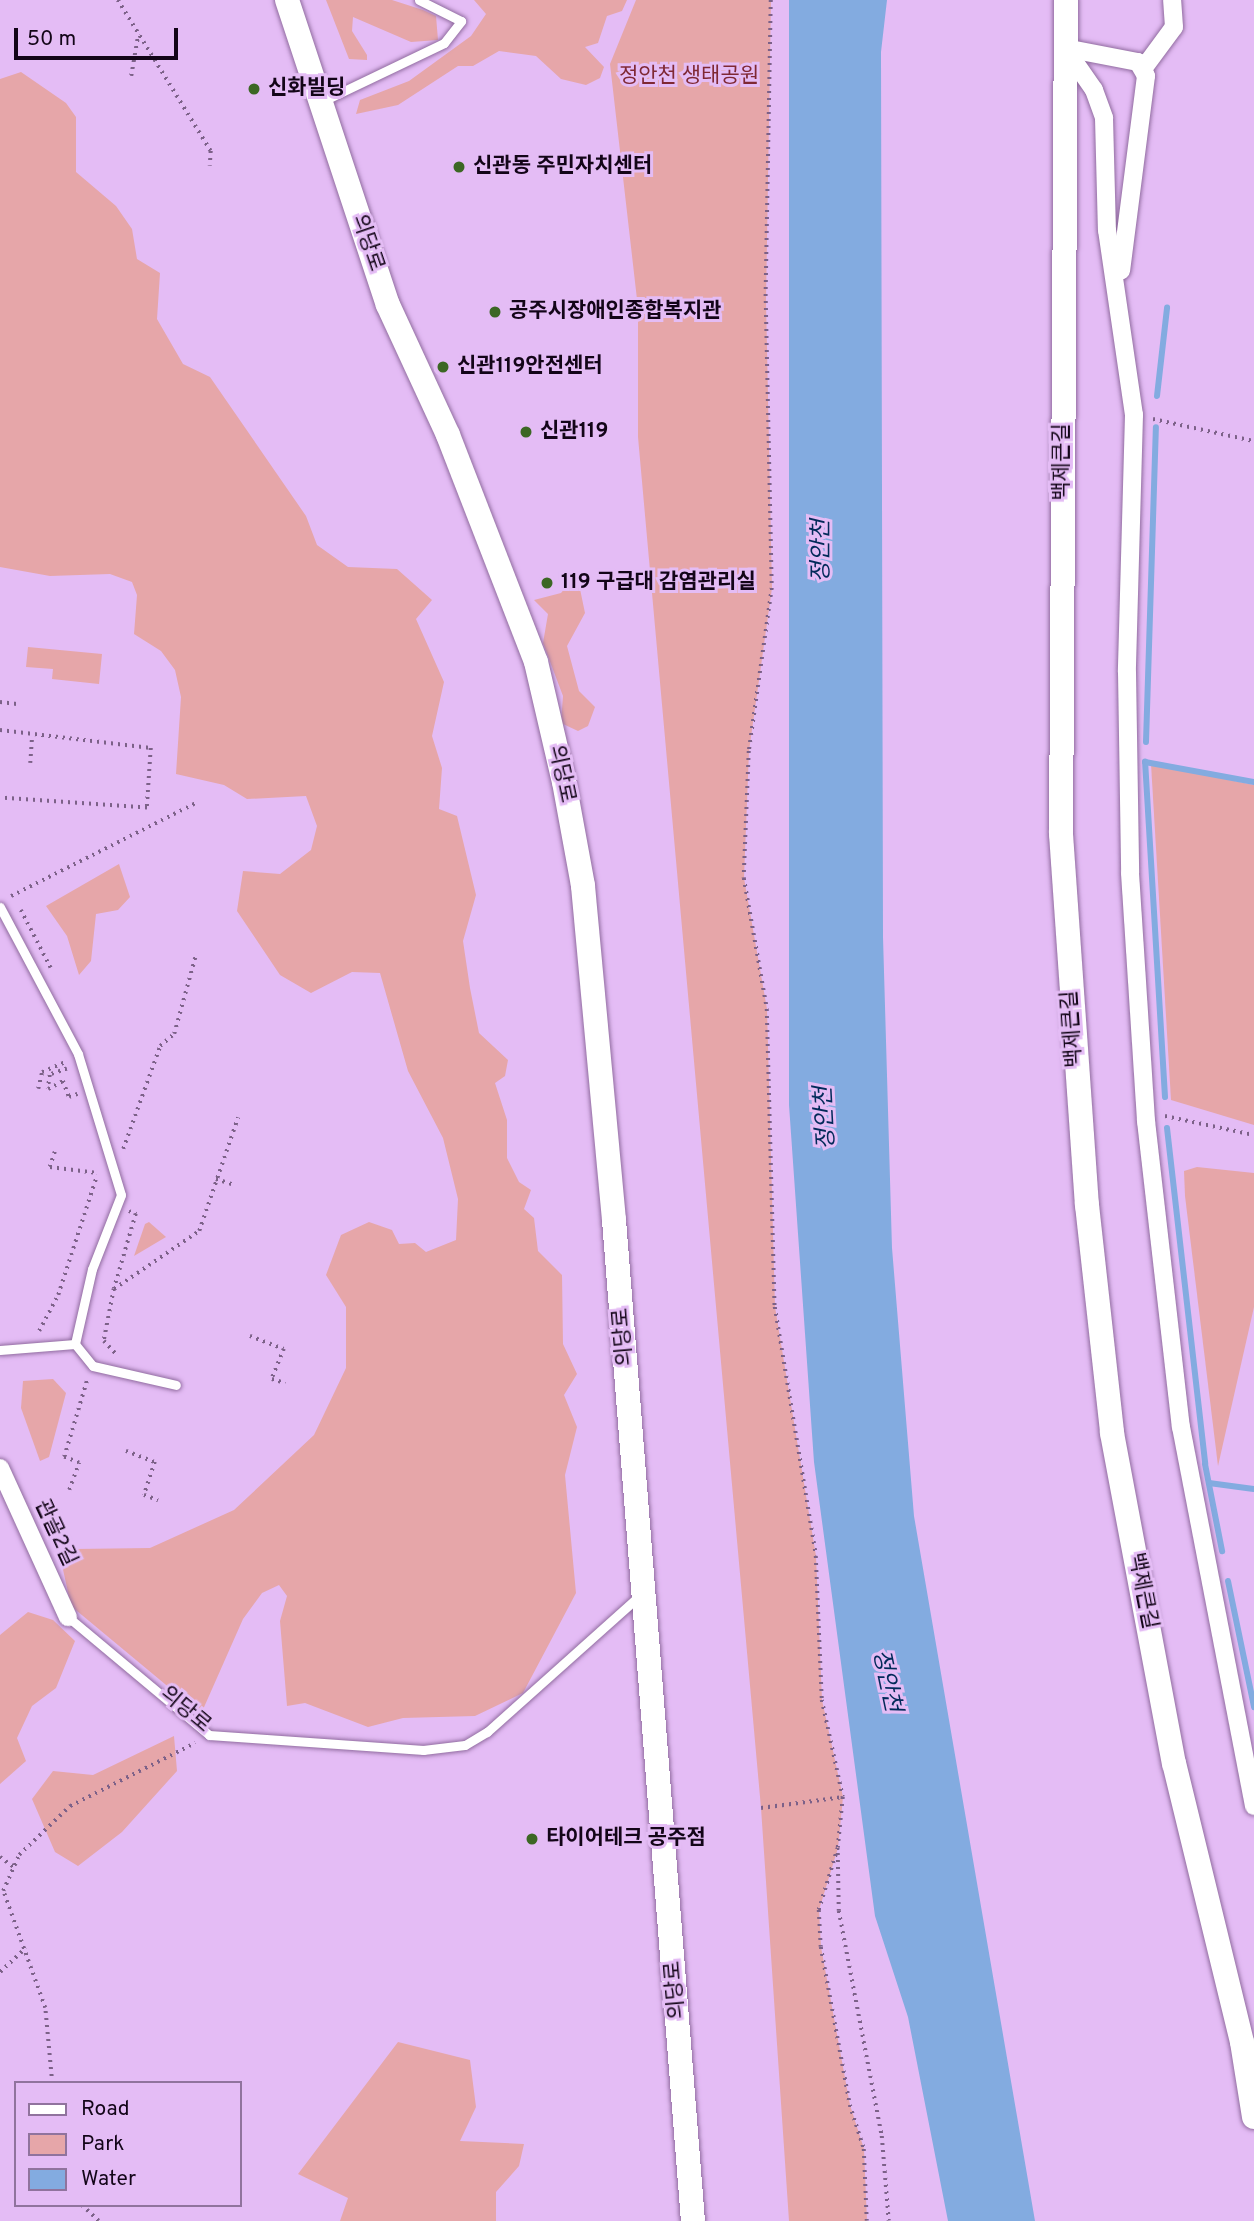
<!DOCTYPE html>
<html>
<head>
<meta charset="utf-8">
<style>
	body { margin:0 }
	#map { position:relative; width:1254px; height:2221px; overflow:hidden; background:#e4bcf5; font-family:Overpass,"Noto Sans KR",sans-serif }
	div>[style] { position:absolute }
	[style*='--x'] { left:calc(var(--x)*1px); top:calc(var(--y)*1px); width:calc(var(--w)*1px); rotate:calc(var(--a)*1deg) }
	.green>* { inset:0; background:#e6a6a9 }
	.water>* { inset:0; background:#83abe0 }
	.stream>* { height:6px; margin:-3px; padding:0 3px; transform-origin:3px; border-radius:3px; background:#83abe0 }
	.path>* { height:3.5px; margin-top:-1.75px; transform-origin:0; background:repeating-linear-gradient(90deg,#7c6188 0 2px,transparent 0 7px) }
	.roads { filter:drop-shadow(0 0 2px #916ca0) drop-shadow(0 0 2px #916ca0) }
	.lane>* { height:9px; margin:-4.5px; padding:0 4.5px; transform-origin:4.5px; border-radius:4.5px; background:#fff }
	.street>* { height:18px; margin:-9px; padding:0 9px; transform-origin:9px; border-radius:9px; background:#fff }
	.secondary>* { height:24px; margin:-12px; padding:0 12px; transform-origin:12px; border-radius:12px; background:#fff }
	.dots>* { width:19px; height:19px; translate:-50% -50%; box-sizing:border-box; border:4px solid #e4bcf5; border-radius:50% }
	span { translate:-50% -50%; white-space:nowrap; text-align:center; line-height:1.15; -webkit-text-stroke:6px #e4bcf5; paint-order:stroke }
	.park-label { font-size:21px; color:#7f2834 }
	.poi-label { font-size:21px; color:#130518; font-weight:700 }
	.left { translate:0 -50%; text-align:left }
	.street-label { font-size:21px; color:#130518 }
	.water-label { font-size:23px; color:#022a59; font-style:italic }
	.legend { position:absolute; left:14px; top:2081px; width:228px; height:126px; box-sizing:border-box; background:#e4bcf5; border:2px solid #90739d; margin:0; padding:9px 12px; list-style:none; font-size:21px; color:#130518 }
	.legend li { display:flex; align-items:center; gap:14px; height:35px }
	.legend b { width:35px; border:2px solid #90739d }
	.scale { position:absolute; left:14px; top:28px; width:164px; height:32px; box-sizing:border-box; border:4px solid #130518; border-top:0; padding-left:9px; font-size:21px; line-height:24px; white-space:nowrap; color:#130518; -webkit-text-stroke:5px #e4bcf5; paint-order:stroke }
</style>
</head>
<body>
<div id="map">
	<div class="green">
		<div style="clip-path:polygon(326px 0,392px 0,423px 10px,436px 16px,438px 40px,411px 42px,353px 17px,352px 31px,367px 55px,367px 60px,349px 59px)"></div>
		<div style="clip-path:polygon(474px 0,627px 0,622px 11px,607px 16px,598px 43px,585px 47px,604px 67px,600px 78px,586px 85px,561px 79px,536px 56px,499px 51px,473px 66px,458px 66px,398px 105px,356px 114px,360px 100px,409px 81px,471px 36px,486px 14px)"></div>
		<div style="clip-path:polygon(636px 0,771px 0,766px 301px,772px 588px,749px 751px,744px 878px,767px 1009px,775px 1307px,816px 1556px,822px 1700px,843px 1797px,838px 1848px,819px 1910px,821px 1947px,850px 2105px,864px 2149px,867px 2221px,789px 2221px,761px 1808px,638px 437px,638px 308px,610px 64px)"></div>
		<div style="clip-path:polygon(21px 72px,66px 103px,76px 117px,76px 172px,116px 206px,132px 229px,137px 259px,160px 273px,157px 319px,183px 364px,210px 377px,306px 516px,317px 545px,348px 567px,397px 569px,432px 600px,416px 619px,444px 682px,432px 736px,442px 768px,439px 809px,457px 816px,476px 895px,463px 941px,470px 988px,479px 1033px,508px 1060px,505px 1076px,495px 1083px,507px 1120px,507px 1158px,519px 1182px,531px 1190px,524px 1209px,534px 1218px,538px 1251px,562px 1275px,563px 1344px,577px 1374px,564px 1395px,577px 1427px,565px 1475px,576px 1593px,523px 1693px,475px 1716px,403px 1718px,368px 1727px,305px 1703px,287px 1706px,280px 1621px,287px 1596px,279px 1585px,262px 1593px,243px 1619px,201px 1714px,71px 1606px,62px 1565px,75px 1549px,150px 1548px,234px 1510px,314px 1435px,346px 1368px,346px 1307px,326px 1275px,341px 1235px,369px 1222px,392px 1230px,399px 1244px,415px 1243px,426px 1252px,456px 1240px,458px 1199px,443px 1138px,408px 1071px,380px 973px,352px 972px,311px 993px,280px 975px,237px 911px,243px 871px,280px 874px,311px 850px,317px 826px,306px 796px,247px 799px,224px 785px,176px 774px,181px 697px,175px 670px,161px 651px,134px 634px,137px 595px,132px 582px,110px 574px,50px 576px,0 567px,0 79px)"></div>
		<div style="clip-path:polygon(570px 582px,580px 589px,585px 613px,567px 646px,579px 691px,595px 707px,588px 726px,578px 731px,561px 723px,563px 696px,543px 643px,548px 614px,534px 600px,561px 593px)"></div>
		<div style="clip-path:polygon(28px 647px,102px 654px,99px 684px,52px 679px,53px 669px,26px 667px)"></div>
		<div style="clip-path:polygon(1151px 764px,1254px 785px,1254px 1125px,1171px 1100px)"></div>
		<div style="clip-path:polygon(119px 864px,130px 897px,118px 910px,96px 914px,91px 961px,79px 975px,67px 936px,46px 906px)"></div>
		<div style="clip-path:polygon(1197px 1167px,1254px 1173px,1254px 1307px,1218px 1466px,1185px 1196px,1184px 1171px)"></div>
		<div style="clip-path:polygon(149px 1222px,166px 1237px,134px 1256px,145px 1224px)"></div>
		<div style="clip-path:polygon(53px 1379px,66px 1393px,49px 1457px,40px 1461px,21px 1408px,23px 1381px)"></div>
		<div style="clip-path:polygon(28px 1612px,53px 1620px,75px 1641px,56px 1688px,32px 1706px,17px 1738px,26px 1761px,0 1784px,0 1635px)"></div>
		<div style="clip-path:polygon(174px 1736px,177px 1771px,122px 1832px,78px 1866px,55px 1852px,32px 1799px,53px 1771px,93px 1775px)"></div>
		<div style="clip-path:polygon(398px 2042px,470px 2060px,476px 2107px,460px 2141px,524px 2144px,519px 2166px,496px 2192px,496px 2221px,340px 2221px,348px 2198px,298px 2174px)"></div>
	</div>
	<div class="water">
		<div style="clip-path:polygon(789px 0,887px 0,881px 52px,883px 937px,892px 1248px,914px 1516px,1035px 2221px,948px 2221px,908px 2017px,875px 1916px,814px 1462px,789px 1105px)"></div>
	</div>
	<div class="stream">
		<div style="--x:1157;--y:396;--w:89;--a:-83.5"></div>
		<div style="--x:1146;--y:742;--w:315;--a:-88.2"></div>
		<div style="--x:1165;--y:1097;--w:336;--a:-93.4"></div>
		<div style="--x:1145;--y:762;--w:111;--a:10.4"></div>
		<div style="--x:1167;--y:1128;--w:338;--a:83.5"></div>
		<div style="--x:1205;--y:1464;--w:89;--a:78.9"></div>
		<div style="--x:1209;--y:1483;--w:45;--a:7.6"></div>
		<div style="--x:1228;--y:1581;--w:129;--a:78.3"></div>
	</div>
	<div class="path">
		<div style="--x:118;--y:0;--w:177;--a:58.4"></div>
		<div style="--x:211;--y:151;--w:15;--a:94"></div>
		<div style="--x:771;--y:0;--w:301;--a:91"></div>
		<div style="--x:766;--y:301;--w:287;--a:88.8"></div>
		<div style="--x:772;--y:588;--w:165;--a:98"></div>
		<div style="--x:749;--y:751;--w:127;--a:92.3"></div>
		<div style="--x:744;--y:878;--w:133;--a:80"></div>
		<div style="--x:767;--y:1009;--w:298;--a:88.5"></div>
		<div style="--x:775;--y:1307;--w:252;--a:80.6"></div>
		<div style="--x:816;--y:1556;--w:144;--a:87.6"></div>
		<div style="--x:822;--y:1700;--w:99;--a:77.8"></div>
		<div style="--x:843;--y:1797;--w:51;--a:95.6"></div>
		<div style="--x:838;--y:1848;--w:65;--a:107"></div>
		<div style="--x:819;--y:1910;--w:37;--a:87"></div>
		<div style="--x:821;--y:1947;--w:161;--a:79.6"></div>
		<div style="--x:850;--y:2105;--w:46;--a:72.3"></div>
		<div style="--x:864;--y:2149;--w:72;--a:87.6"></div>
		<div style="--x:131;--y:76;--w:42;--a:-80.3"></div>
		<div style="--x:1153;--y:419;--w:103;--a:12.3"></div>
		<div style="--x:0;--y:702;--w:17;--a:7"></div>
		<div style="--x:0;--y:730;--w:152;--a:6.8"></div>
		<div style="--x:151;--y:748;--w:60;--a:93.8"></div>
		<div style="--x:147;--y:808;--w:147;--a:-176.1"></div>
		<div style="--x:30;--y:763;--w:26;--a:-86"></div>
		<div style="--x:11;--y:896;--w:209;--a:-26.7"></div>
		<div style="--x:21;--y:910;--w:65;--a:62.7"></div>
		<div style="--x:67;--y:1069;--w:18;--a:161"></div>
		<div style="--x:50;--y:1075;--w:14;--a:98"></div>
		<div style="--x:48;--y:1089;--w:17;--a:-28"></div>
		<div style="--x:63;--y:1081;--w:17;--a:69"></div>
		<div style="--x:69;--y:1097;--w:9;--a:-21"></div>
		<div style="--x:38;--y:1089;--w:17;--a:-77"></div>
		<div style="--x:42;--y:1072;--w:25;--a:-23"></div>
		<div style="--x:1165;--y:1116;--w:91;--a:12.1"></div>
		<div style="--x:123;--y:1149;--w:109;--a:-70.2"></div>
		<div style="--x:160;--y:1046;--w:18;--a:-41"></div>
		<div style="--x:174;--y:1034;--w:83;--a:-74.6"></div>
		<div style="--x:55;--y:1152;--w:16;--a:108"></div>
		<div style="--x:50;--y:1167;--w:48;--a:7.1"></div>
		<div style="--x:216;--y:1179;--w:20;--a:18"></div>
		<div style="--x:129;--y:1211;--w:8;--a:23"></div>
		<div style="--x:136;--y:1214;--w:78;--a:106.3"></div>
		<div style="--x:114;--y:1289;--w:103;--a:-34.3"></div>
		<div style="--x:199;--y:1231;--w:120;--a:-71.1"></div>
		<div style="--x:114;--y:1289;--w:53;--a:100.9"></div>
		<div style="--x:104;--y:1341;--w:18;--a:47"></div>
		<div style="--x:39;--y:1331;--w:41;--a:-62.2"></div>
		<div style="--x:58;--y:1295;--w:126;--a:-72"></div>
		<div style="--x:250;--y:1336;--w:36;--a:21"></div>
		<div style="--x:284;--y:1349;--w:32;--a:112"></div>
		<div style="--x:272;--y:1379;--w:14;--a:17"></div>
		<div style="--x:126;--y:1451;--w:31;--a:21"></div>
		<div style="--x:155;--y:1462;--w:35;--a:108"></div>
		<div style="--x:144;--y:1495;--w:15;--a:20"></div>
		<div style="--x:69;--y:1490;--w:29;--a:-70"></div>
		<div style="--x:79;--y:1463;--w:16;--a:-158"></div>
		<div style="--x:64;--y:1457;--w:80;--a:-73.4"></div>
		<div style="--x:761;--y:1808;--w:83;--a:-7.6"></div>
		<div style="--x:838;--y:1853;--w:58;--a:89"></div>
		<div style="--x:839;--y:1911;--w:229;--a:79.2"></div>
		<div style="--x:882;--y:2136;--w:85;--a:85.3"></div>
		<div style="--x:0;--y:1857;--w:17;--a:36"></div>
		<div style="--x:0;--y:1972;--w:35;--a:-43"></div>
		<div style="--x:52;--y:2083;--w:75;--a:-95.3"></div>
		<div style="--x:45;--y:2008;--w:124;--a:-109.7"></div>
		<div style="--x:3;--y:1891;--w:39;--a:-66"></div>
		<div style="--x:19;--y:1855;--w:71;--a:-43.9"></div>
		<div style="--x:70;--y:1806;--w:140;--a:-26.7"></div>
		<div style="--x:82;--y:2205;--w:23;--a:43"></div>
	</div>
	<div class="roads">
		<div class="lane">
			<div style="--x:323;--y:101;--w:134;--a:-25.6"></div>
			<div style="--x:444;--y:43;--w:28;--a:-52"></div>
			<div style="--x:461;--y:21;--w:47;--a:-153.4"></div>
			<div style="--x:0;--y:907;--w:166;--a:62"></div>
			<div style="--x:78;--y:1054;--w:147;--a:73"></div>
			<div style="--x:121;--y:1195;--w:79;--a:111.4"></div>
			<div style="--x:92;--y:1269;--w:77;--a:102.8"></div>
			<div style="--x:75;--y:1344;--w:28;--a:51"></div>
			<div style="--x:93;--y:1366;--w:85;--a:12.9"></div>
			<div style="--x:0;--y:1350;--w:75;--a:-4.6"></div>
			<div style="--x:68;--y:1617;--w:184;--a:39.9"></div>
			<div style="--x:209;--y:1735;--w:215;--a:4"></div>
			<div style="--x:423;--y:1750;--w:42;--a:-6.8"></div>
			<div style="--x:465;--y:1745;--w:26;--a:-31"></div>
			<div style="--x:487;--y:1732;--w:205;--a:-41.8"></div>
		</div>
		<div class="street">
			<div style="--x:1065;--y:48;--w:51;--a:55.4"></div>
			<div style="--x:1094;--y:90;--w:30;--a:70"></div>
			<div style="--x:1104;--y:118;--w:112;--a:88.5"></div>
			<div style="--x:1107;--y:230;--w:187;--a:81.7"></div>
			<div style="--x:1134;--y:415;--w:257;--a:91.6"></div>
			<div style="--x:1127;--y:672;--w:201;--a:89.1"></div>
			<div style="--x:1130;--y:873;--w:249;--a:86.3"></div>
			<div style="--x:1146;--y:1121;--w:308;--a:83.5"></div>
			<div style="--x:1181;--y:1427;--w:386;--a:79.1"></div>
			<div style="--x:1065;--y:48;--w:74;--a:10.9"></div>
			<div style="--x:1138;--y:62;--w:16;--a:60"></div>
			<div style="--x:1146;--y:76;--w:196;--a:97.3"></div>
			<div style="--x:1143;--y:69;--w:52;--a:-53.6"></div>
			<div style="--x:1174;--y:27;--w:27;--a:-94"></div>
			<div style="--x:0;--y:1468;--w:164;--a:65.5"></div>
		</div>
		<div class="secondary">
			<div style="--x:287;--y:0;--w:321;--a:71.7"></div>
			<div style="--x:388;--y:305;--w:143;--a:65.2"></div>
			<div style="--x:448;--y:435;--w:243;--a:68.8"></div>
			<div style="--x:536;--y:662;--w:123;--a:76.9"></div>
			<div style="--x:564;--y:782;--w:106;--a:79.6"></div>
			<div style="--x:583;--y:886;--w:335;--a:84.7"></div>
			<div style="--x:614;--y:1220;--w:1004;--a:85.49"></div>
			<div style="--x:1066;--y:0;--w:834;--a:90.34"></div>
			<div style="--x:1061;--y:834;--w:372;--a:86"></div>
			<div style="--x:1087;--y:1205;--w:229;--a:83.7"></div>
			<div style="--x:1112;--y:1433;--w:336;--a:79.4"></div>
			<div style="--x:1174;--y:1763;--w:287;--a:76.3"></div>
			<div style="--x:1242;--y:2042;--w:76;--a:80.9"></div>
		</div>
	</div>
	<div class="dots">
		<div style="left:254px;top:89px;background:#3c6724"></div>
		<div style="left:459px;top:167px;background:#3c6724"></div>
		<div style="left:495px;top:312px;background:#3c6724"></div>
		<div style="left:443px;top:367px;background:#3c6724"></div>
		<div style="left:526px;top:432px;background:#3c6724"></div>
		<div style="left:547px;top:583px;background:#3c6724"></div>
		<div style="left:532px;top:1839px;background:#3c6724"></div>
	</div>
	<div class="park-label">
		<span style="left:689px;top:77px">정안천 생태공원</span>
	</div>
	<div class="poi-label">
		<span class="left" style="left:268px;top:89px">신화빌딩</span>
		<span class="left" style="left:473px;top:167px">신관동 주민자치센터</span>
		<span class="left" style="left:509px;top:312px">공주시장애인종합복지관</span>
		<span class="left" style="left:457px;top:367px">신관119안전센터</span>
		<span class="left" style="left:540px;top:432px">신관119</span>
		<span class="left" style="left:561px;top:583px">119 구급대 감염관리실</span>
		<span class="left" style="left:546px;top:1839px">타이어테크 공주점</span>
	</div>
	<div class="street-label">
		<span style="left:367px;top:243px;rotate:71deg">의당로</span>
		<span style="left:1063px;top:462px;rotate:-90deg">백제큰길</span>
		<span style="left:561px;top:774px;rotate:78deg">의당로</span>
		<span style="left:1073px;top:1029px;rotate:-94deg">백제큰길</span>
		<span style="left:624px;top:1337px;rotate:-95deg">의당로</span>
		<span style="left:55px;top:1533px;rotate:65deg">관골2길</span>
		<span style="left:1142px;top:1591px;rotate:79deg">백제큰길</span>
		<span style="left:185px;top:1710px;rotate:40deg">의당로</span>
		<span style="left:676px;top:1990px;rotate:-95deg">의당로</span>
	</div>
	<div class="water-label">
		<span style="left:823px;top:551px;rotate:-90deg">정안천</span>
		<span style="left:827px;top:1118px;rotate:-93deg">정안천</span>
		<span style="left:885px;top:1681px;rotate:78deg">정안천</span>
	</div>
	<ul class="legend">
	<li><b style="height:9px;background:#fff"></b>Road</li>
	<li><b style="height:19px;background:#e6a6a9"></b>Park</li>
	<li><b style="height:19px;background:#83abe0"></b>Water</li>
	</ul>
	<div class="scale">50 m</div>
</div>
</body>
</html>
